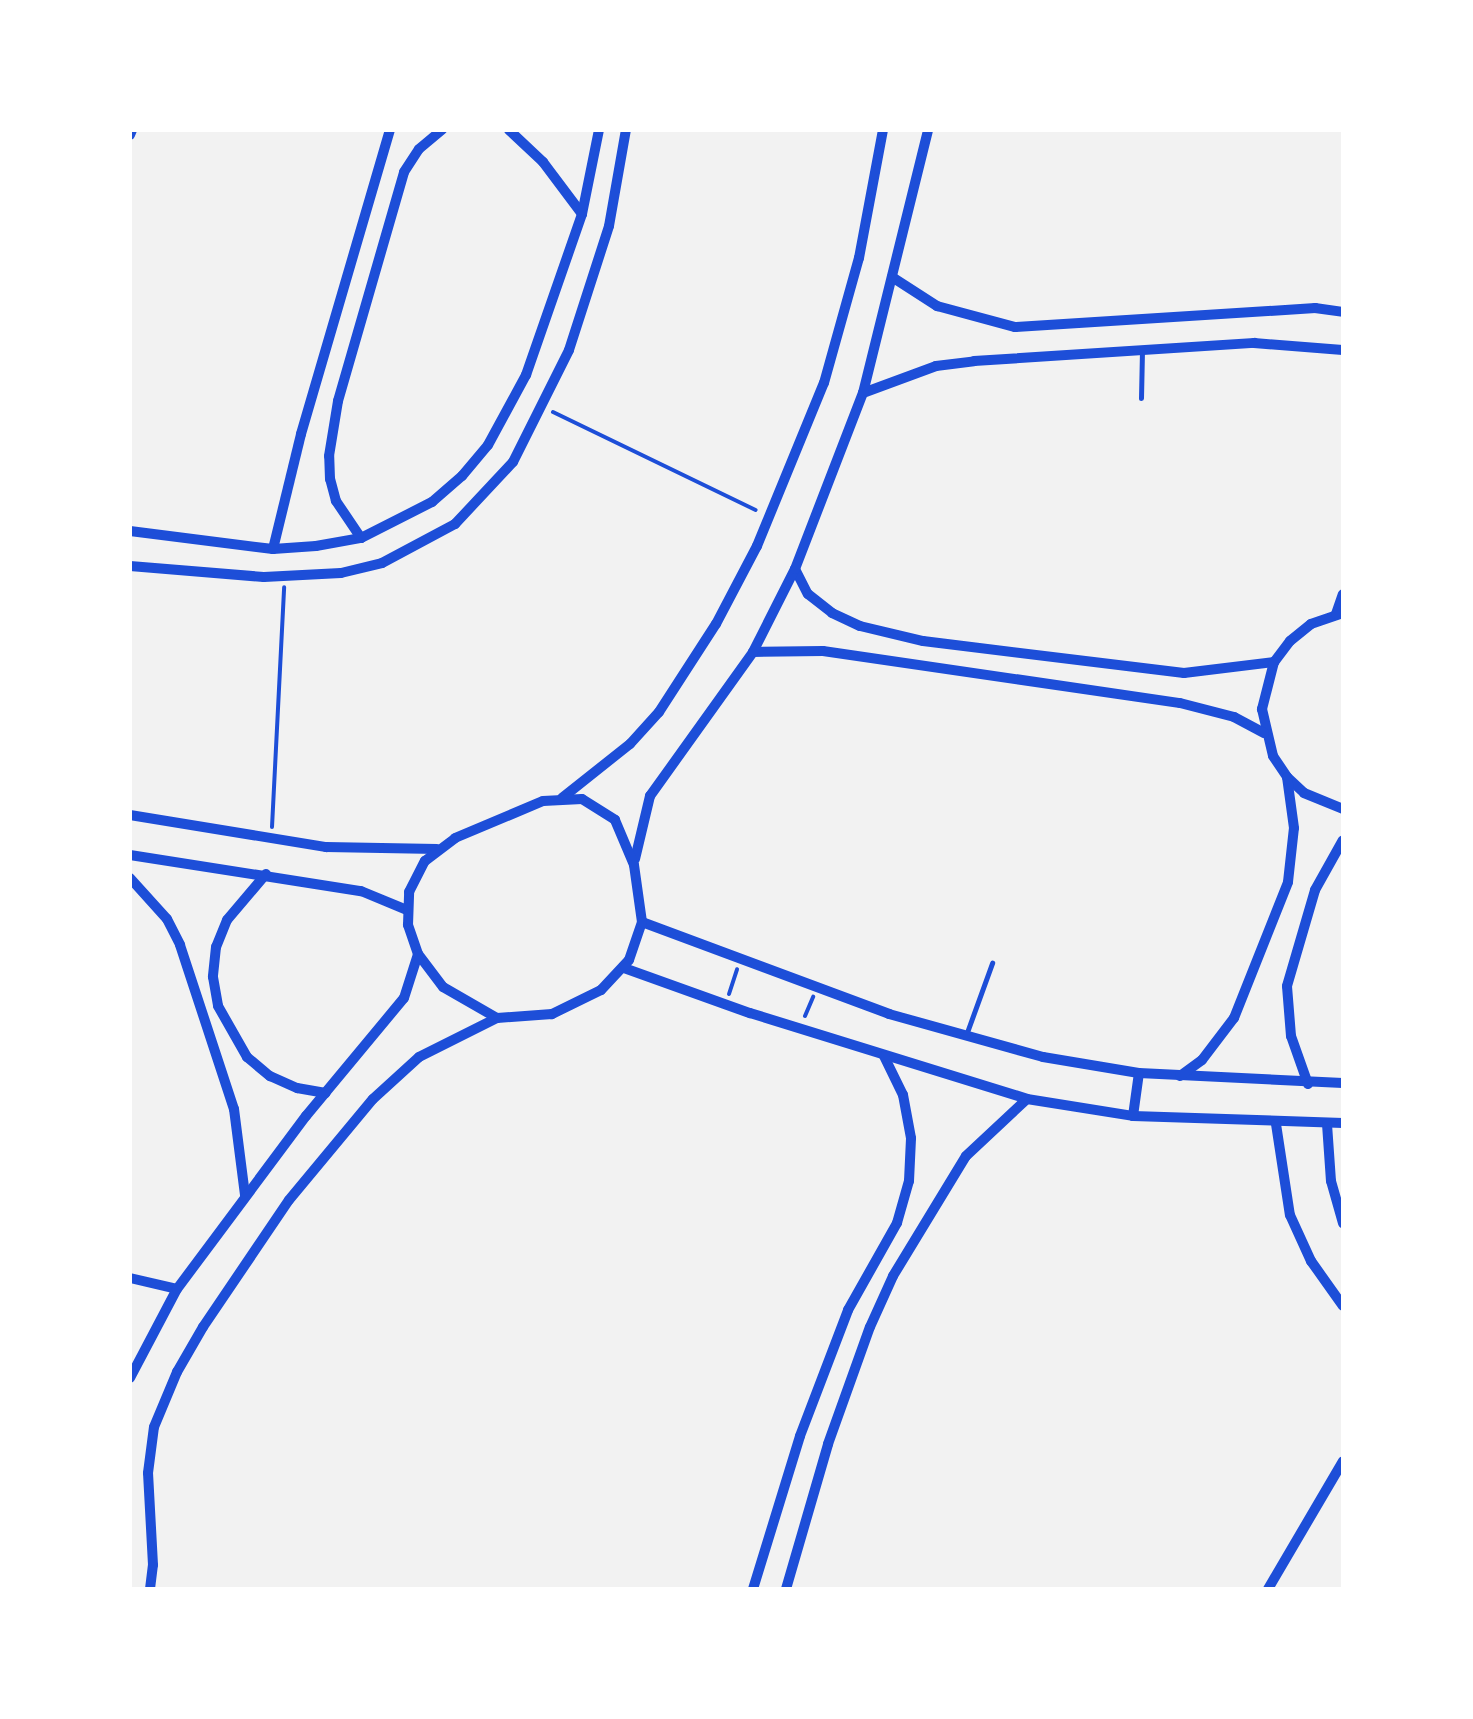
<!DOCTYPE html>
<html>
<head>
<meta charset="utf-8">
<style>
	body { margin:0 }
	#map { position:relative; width:1473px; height:1719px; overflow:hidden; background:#f2f2f2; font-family:Lato,sans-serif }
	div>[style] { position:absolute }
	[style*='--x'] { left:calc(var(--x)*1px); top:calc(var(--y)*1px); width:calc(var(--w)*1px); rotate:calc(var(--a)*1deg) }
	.path>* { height:4px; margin:-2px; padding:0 2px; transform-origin:2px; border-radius:2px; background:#1d4ed8 }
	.service>* { height:5px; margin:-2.5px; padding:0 2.5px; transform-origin:2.5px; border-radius:2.5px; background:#1d4ed8 }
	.minor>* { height:10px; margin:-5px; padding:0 5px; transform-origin:5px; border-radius:5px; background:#1d4ed8 }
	span { translate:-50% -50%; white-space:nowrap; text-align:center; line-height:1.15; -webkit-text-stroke:9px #fff; paint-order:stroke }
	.frame { position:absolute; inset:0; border:132px solid #fff; pointer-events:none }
</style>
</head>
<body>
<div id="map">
	<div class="path">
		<div style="--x:553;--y:412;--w:225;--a:25.8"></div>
		<div style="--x:272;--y:827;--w:240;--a:-87.1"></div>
		<div style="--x:729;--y:994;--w:26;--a:-72"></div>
		<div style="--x:805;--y:1016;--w:21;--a:-67"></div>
	</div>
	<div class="service">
		<div style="--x:1141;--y:398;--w:46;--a:-88.8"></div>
		<div style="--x:966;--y:1035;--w:77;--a:-70.1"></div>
	</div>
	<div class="minor">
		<div style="--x:509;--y:130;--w:47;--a:43.3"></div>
		<div style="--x:543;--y:162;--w:65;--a:53.1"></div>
		<div style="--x:130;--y:135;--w:5;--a:-68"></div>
		<div style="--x:892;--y:277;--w:54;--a:32.8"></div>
		<div style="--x:937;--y:306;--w:81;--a:15.1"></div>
		<div style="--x:1015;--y:327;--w:301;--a:-3.6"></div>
		<div style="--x:1315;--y:308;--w:28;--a:8"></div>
		<div style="--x:863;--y:393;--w:78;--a:-20.3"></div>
		<div style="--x:936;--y:366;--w:38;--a:-7"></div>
		<div style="--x:974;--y:361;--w:281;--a:-3.7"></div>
		<div style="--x:1254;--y:343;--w:89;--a:4.5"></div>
		<div style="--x:130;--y:531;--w:144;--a:7.2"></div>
		<div style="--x:273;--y:549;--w:43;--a:-4"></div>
		<div style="--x:316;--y:546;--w:46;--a:-10.1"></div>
		<div style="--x:361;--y:538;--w:80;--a:-26.9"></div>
		<div style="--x:432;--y:502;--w:40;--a:-41"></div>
		<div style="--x:462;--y:476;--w:40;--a:-50"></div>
		<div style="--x:488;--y:445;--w:80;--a:-61.5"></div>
		<div style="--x:526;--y:375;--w:170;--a:-70.8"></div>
		<div style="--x:582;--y:214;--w:86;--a:-78.6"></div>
		<div style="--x:361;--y:538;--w:45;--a:-124"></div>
		<div style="--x:336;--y:501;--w:23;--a:-105"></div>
		<div style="--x:330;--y:479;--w:23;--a:-92"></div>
		<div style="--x:329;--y:456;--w:56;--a:-80.7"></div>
		<div style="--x:338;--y:401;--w:238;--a:-73.9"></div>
		<div style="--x:404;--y:172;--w:27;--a:-57"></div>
		<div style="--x:419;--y:149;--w:30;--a:-40"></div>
		<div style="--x:273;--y:549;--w:118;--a:-76.3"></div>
		<div style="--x:301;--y:434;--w:317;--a:-73.7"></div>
		<div style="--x:130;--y:566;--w:134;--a:4.7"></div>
		<div style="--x:264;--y:577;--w:77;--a:-3"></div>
		<div style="--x:341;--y:573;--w:42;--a:-13.7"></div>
		<div style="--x:382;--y:563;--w:83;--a:-28.1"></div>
		<div style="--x:455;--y:524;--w:85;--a:-46.9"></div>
		<div style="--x:513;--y:462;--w:125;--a:-63.4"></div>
		<div style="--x:569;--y:350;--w:130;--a:-72.1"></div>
		<div style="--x:609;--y:226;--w:97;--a:-80"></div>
		<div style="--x:795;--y:569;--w:28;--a:63"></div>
		<div style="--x:808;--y:594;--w:31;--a:38"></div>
		<div style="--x:832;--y:613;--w:31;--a:25"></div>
		<div style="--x:860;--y:626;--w:65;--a:13.4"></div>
		<div style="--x:923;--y:641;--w:263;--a:7"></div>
		<div style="--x:1184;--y:673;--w:91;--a:-7"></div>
		<div style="--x:1343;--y:613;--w:34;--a:161"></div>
		<div style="--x:1311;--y:624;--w:27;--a:141"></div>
		<div style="--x:1290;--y:641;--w:26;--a:127"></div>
		<div style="--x:1274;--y:662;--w:49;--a:104.3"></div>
		<div style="--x:1262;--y:709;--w:48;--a:76.8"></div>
		<div style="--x:1273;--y:756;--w:25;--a:56"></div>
		<div style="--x:1287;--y:777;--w:23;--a:43"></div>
		<div style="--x:1304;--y:793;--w:42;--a:22.3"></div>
		<div style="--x:1336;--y:614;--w:21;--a:-71"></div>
		<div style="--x:753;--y:652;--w:70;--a:-0.8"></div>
		<div style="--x:823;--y:651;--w:361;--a:8.3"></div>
		<div style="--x:1180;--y:703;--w:56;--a:14.5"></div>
		<div style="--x:1234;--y:717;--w:34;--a:28"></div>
		<div style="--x:562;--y:798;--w:87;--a:-38.5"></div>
		<div style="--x:630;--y:744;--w:43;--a:-47.8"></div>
		<div style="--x:659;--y:712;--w:105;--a:-57.1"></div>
		<div style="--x:716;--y:624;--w:88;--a:-62.3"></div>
		<div style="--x:757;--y:546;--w:176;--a:-67.7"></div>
		<div style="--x:824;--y:383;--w:130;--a:-74.4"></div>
		<div style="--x:859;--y:258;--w:130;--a:-79.4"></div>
		<div style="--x:130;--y:815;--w:199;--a:9.3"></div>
		<div style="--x:326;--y:847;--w:111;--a:1"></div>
		<div style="--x:130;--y:855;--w:234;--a:8.9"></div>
		<div style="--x:361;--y:891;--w:50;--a:22.4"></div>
		<div style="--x:635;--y:859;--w:65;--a:-76.6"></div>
		<div style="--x:650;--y:796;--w:177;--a:-54.4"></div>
		<div style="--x:753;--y:652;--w:93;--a:-63.2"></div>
		<div style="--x:795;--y:569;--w:189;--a:-68.9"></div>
		<div style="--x:863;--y:393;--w:271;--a:-76.1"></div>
		<div style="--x:266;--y:874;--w:60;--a:130.3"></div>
		<div style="--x:227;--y:920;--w:29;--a:112"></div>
		<div style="--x:216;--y:947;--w:30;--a:96"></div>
		<div style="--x:213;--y:977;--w:29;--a:80"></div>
		<div style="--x:218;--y:1006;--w:59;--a:60.4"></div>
		<div style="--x:247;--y:1057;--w:30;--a:40"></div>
		<div style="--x:270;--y:1076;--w:30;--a:24"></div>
		<div style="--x:297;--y:1088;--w:29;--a:10"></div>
		<div style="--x:130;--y:878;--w:55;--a:47.9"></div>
		<div style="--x:167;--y:919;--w:29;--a:63"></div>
		<div style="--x:180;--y:945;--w:173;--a:71.8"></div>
		<div style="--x:234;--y:1109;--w:87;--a:82.7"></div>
		<div style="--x:642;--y:922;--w:264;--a:20.4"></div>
		<div style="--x:889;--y:1014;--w:160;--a:15.6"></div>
		<div style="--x:1043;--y:1057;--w:97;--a:9.5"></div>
		<div style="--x:1139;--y:1073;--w:204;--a:2.8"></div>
		<div style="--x:624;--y:968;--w:134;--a:19.7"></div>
		<div style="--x:750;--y:1013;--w:290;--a:17.2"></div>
		<div style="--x:1027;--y:1099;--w:107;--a:9.1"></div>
		<div style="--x:1133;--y:1116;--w:210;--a:1.9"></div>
		<div style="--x:1180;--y:1076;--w:27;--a:-36"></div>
		<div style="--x:1202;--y:1060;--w:53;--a:-52.7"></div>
		<div style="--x:1234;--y:1018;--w:146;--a:-68.3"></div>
		<div style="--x:1288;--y:882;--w:54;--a:-83.7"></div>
		<div style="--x:1294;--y:828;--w:51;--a:-97.8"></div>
		<div style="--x:1308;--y:1084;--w:51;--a:-109.5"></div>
		<div style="--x:1291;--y:1036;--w:50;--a:-94.6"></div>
		<div style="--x:1287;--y:986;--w:100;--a:-73.7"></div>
		<div style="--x:1315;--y:890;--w:57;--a:-60.8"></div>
		<div style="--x:1133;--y:1116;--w:43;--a:-82.1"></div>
		<div style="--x:1276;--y:1124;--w:92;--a:81.3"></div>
		<div style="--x:1290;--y:1215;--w:51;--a:65.5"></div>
		<div style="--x:1311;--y:1261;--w:55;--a:54.6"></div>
		<div style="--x:1327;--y:1124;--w:57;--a:86"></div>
		<div style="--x:1331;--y:1181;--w:44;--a:74.1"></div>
		<div style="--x:130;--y:1278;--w:48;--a:13.2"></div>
		<div style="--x:130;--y:1378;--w:101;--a:-62.2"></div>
		<div style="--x:177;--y:1289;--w:216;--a:-53.3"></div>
		<div style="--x:306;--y:1116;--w:153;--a:-50.3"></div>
		<div style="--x:404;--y:998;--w:46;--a:-72.3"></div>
		<div style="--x:418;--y:954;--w:31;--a:-109"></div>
		<div style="--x:408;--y:925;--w:33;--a:-88"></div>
		<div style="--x:409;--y:892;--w:35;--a:-63"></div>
		<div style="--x:425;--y:861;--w:38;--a:-37"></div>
		<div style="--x:455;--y:838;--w:95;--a:-22.8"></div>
		<div style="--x:543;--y:801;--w:39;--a:-3"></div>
		<div style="--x:582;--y:799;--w:39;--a:32"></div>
		<div style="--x:615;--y:820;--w:49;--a:67.1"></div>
		<div style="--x:634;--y:865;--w:58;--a:82"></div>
		<div style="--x:642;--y:922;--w:40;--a:108.9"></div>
		<div style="--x:629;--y:960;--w:41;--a:133"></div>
		<div style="--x:601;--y:990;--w:55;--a:153.9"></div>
		<div style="--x:552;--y:1014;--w:55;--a:175.8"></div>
		<div style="--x:497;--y:1018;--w:62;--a:-150.1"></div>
		<div style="--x:443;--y:987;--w:41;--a:-127.1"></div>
		<div style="--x:150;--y:1589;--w:24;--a:-83"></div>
		<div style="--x:153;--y:1565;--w:92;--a:-93.1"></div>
		<div style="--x:148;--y:1473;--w:46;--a:-82.6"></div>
		<div style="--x:154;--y:1427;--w:60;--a:-67.3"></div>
		<div style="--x:177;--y:1372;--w:52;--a:-60"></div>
		<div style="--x:203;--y:1327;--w:153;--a:-55.9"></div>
		<div style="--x:289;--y:1200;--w:131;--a:-50.3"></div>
		<div style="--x:373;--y:1099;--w:62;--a:-42.4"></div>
		<div style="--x:419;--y:1057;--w:87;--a:-26.6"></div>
		<div style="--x:753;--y:1589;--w:160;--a:-72.9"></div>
		<div style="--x:800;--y:1436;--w:135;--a:-69.1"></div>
		<div style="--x:848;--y:1310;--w:100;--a:-60.6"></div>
		<div style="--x:897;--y:1223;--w:44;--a:-74.1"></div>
		<div style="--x:909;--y:1181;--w:43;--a:-87.3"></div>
		<div style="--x:911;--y:1138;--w:44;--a:-100.5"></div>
		<div style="--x:903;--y:1095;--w:43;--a:-116"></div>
		<div style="--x:786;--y:1589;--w:151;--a:-73.8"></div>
		<div style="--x:828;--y:1444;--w:124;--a:-70.3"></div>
		<div style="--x:870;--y:1327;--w:56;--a:-65.7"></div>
		<div style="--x:893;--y:1276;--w:140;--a:-58.7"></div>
		<div style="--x:966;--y:1156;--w:83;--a:-43.1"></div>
		<div style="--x:1268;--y:1589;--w:148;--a:-59.6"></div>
	</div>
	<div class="frame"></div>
</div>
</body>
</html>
